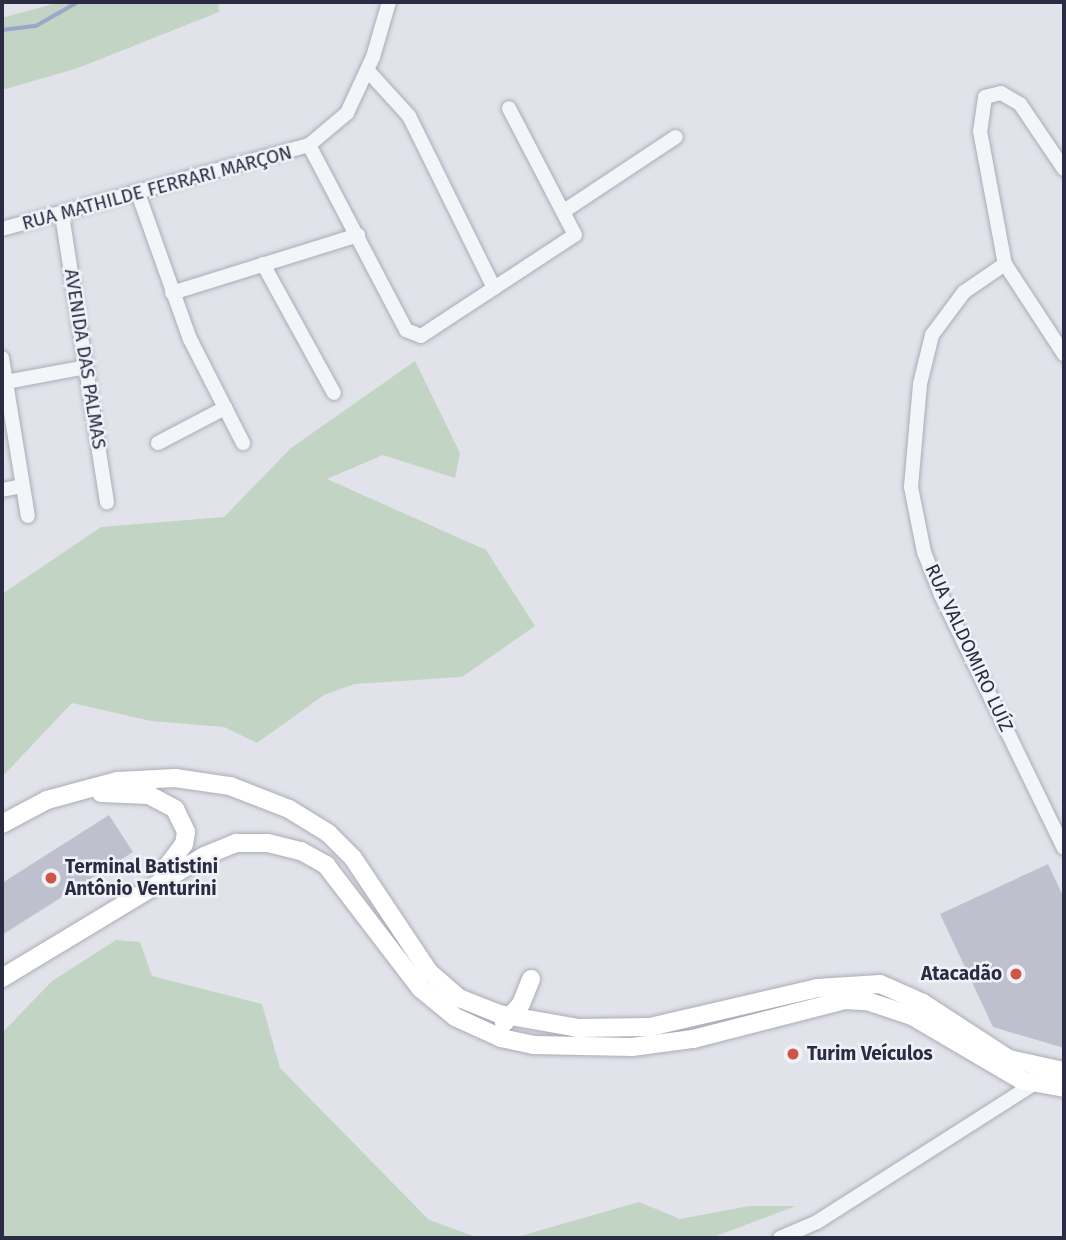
<!DOCTYPE html>
<html>
<head>
<meta charset="utf-8">
<style>
	body { margin:0 }
	#map { position:relative; width:1066px; height:1240px; overflow:hidden; background:#e2e3ea; font-family:"Fira Sans",sans-serif }
	div>[style] { position:absolute }
	[style*='--x'] { left:calc(var(--x)*1px); top:calc(var(--y)*1px); width:calc(var(--w)*1px); rotate:calc(var(--a)*1deg) }
	.green>* { inset:0; background:#c2d4c3 }
	.stream>* { height:3.5px; margin:-1.75px; padding:0 1.75px; transform-origin:1.75px; border-radius:1.75px; background:#9ca6cb }
	.building>* { inset:0; background:#bfc0cd }
	.roads { filter:drop-shadow(0 0 2px #aaacb8) drop-shadow(0 0 2px #aaacb8) }
	.minor>* { height:14px; margin:-7px; padding:0 7px; transform-origin:7px; border-radius:7px; background:#f4f5f8 }
	.major>* { height:18px; margin:-9px; padding:0 9px; transform-origin:9px; border-radius:9px; background:#fff }
	.dots>* { width:19px; height:19px; translate:-50% -50%; box-sizing:border-box; border:4px solid #f1f2f8; border-radius:50% }
	span { translate:-50% -50%; white-space:nowrap; text-align:center; line-height:1.15; -webkit-text-stroke:5px #f1f2f8; paint-order:stroke }
	.street-label { font-size:19px; color:#292c43 }
	.poi-label { font-size:19px; color:#292c43; font-weight:700 }
	.left { translate:0 -50%; text-align:left }
	.right { translate:-100% -50%; text-align:right }
	.frame { position:absolute; inset:0; border:4px solid #292c43; pointer-events:none }
</style>
</head>
<body>
<div id="map">
	<div class="green">
		<div style="clip-path:polygon(60px 2px,218px 2px,219px 12px,78px 68px,2px 90px,2px 18px)"></div>
		<div style="clip-path:polygon(415px 361px,460px 453px,455px 478px,383px 455px,327px 479px,486px 550px,535px 626px,462px 677px,355px 684px,324px 695px,257px 743px,224px 727px,151px 721px,72px 703px,2px 777px,2px 594px,101px 527px,224px 517px,291px 448px)"></div>
		<div style="clip-path:polygon(116px 940px,140px 942px,152px 976px,262px 1004px,280px 1068px,429px 1220px,479px 1238px,2px 1238px,2px 1033px,52px 981px)"></div>
		<div style="clip-path:polygon(639px 1202px,680px 1219px,749px 1206px,796px 1206px,711px 1238px,513px 1238px)"></div>
	</div>
	<div class="stream">
		<div style="--x:2;--y:30;--w:34;--a:-7"></div>
		<div style="--x:36;--y:26;--w:48;--a:-29.7"></div>
	</div>
	<div class="building">
		<div style="clip-path:polygon(109px 815px,133px 852px,2px 935px,2px 883px)"></div>
		<div style="clip-path:polygon(1048px 864px,1064px 898px,1064px 1048px,993px 1027px,940px 914px)"></div>
	</div>
	<div class="roads">
		<div class="minor">
			<div style="--x:368;--y:71;--w:61;--a:47.7"></div>
			<div style="--x:409;--y:116;--w:192;--a:63.7"></div>
			<div style="--x:309;--y:145;--w:209;--a:62.3"></div>
			<div style="--x:406;--y:330;--w:16;--a:22"></div>
			<div style="--x:421;--y:336;--w:184;--a:-33.3"></div>
			<div style="--x:575;--y:235;--w:143;--a:-117.5"></div>
			<div style="--x:1064;--y:169;--w:78;--a:-124.1"></div>
			<div style="--x:1020;--y:104;--w:22;--a:-150"></div>
			<div style="--x:1001;--y:93;--w:16;--a:166"></div>
			<div style="--x:985;--y:97;--w:34;--a:98"></div>
			<div style="--x:980;--y:131;--w:135;--a:79.4"></div>
			<div style="--x:1005;--y:264;--w:108;--a:56.8"></div>
			<div style="--x:139;--y:196;--w:152;--a:70.4"></div>
			<div style="--x:190;--y:339;--w:117;--a:63"></div>
			<div style="--x:564;--y:211;--w:134;--a:-33.5"></div>
			<div style="--x:62;--y:215;--w:291;--a:81.1"></div>
			<div style="--x:2;--y:229;--w:318;--a:-15.3"></div>
			<div style="--x:309;--y:145;--w:50;--a:-40.1"></div>
			<div style="--x:347;--y:113;--w:62;--a:-65.1"></div>
			<div style="--x:373;--y:57;--w:57;--a:-73.8"></div>
			<div style="--x:263;--y:264;--w:147;--a:61.2"></div>
			<div style="--x:1005;--y:264;--w:50;--a:145.7"></div>
			<div style="--x:964;--y:292;--w:54;--a:126.7"></div>
			<div style="--x:932;--y:335;--w:50;--a:103.8"></div>
			<div style="--x:920;--y:384;--w:103;--a:95"></div>
			<div style="--x:911;--y:487;--w:66;--a:78.7"></div>
			<div style="--x:924;--y:552;--w:46;--a:68.4"></div>
			<div style="--x:941;--y:595;--w:281;--a:64.1"></div>
			<div style="--x:172;--y:293;--w:195;--a:-17.3"></div>
			<div style="--x:2;--y:358;--w:160;--a:80.7"></div>
			<div style="--x:6;--y:382;--w:81;--a:-10.6"></div>
			<div style="--x:158;--y:443;--w:76;--a:-27.6"></div>
			<div style="--x:2;--y:490;--w:20;--a:-11"></div>
			<div style="--x:780;--y:1238;--w:40;--a:-23.4"></div>
			<div style="--x:817;--y:1222;--w:264;--a:-32.5"></div>
		</div>
		<div class="major">
			<div style="--x:101;--y:793;--w:48;--a:2.4"></div>
			<div style="--x:149;--y:795;--w:30;--a:28"></div>
			<div style="--x:175;--y:809;--w:25;--a:64"></div>
			<div style="--x:186;--y:832;--w:12;--a:99"></div>
			<div style="--x:184;--y:844;--w:36;--a:127"></div>
			<div style="--x:2;--y:824;--w:51;--a:-28.1"></div>
			<div style="--x:47;--y:800;--w:73;--a:-15.2"></div>
			<div style="--x:117;--y:781;--w:58;--a:-3"></div>
			<div style="--x:175;--y:778;--w:56;--a:8.3"></div>
			<div style="--x:230;--y:786;--w:63;--a:21.3"></div>
			<div style="--x:289;--y:809;--w:46;--a:31.6"></div>
			<div style="--x:328;--y:833;--w:35;--a:45"></div>
			<div style="--x:353;--y:858;--w:137;--a:56.3"></div>
			<div style="--x:429;--y:972;--w:40;--a:41"></div>
			<div style="--x:459;--y:998;--w:43;--a:21.8"></div>
			<div style="--x:499;--y:1014;--w:80;--a:10"></div>
			<div style="--x:578;--y:1028;--w:72;--a:-0.8"></div>
			<div style="--x:650;--y:1027;--w:171;--a:-13.1"></div>
			<div style="--x:817;--y:988;--w:63;--a:-3.6"></div>
			<div style="--x:880;--y:984;--w:47;--a:23.8"></div>
			<div style="--x:923;--y:1003;--w:103;--a:33.1"></div>
			<div style="--x:1009;--y:1059;--w:56;--a:12.3"></div>
			<div style="--x:2;--y:978;--w:236;--a:-31.1"></div>
			<div style="--x:204;--y:856;--w:35;--a:-22"></div>
			<div style="--x:236;--y:843;--w:32;--a:0"></div>
			<div style="--x:268;--y:843;--w:34;--a:14"></div>
			<div style="--x:301;--y:851;--w:29;--a:29"></div>
			<div style="--x:326;--y:865;--w:155;--a:52.6"></div>
			<div style="--x:420;--y:988;--w:45;--a:39.6"></div>
			<div style="--x:455;--y:1017;--w:51;--a:24.5"></div>
			<div style="--x:501;--y:1038;--w:33;--a:12"></div>
			<div style="--x:533;--y:1045;--w:99;--a:1.2"></div>
			<div style="--x:632;--y:1047;--w:62;--a:-7.5"></div>
			<div style="--x:693;--y:1039;--w:157;--a:-14.4"></div>
			<div style="--x:845;--y:1000;--w:22;--a:3"></div>
			<div style="--x:867;--y:1001;--w:47;--a:18.4"></div>
			<div style="--x:912;--y:1016;--w:126;--a:30.4"></div>
			<div style="--x:1021;--y:1080;--w:44;--a:10.5"></div>
			<div style="--x:504;--y:1023;--w:25;--a:-48"></div>
			<div style="--x:521;--y:1004;--w:27;--a:-68"></div>
		</div>
	</div>
	<div class="dots">
		<div style="left:51px;top:878px;background:#d15545"></div>
		<div style="left:1016px;top:974px;background:#d15545"></div>
		<div style="left:793px;top:1054px;background:#d15545"></div>
	</div>
	<div class="street-label">
		<span style="left:157px;top:188px;rotate:-15deg">RUA MATHILDE FERRARI MARÇON</span>
		<span style="left:85px;top:359px;rotate:81deg">AVENIDA DAS PALMAS</span>
		<span style="left:969px;top:648px;rotate:65deg">RUA VALDOMIRO LUÍZ</span>
	</div>
	<div class="poi-label">
		<span class="left" style="left:65px;top:878px">Terminal Batistini<br>Antônio Venturini</span>
		<span class="right" style="left:1002px;top:974px">Atacadão</span>
		<span class="left" style="left:807px;top:1054px">Turim Veículos</span>
	</div>
	<div class="frame"></div>
</div>
</body>
</html>
